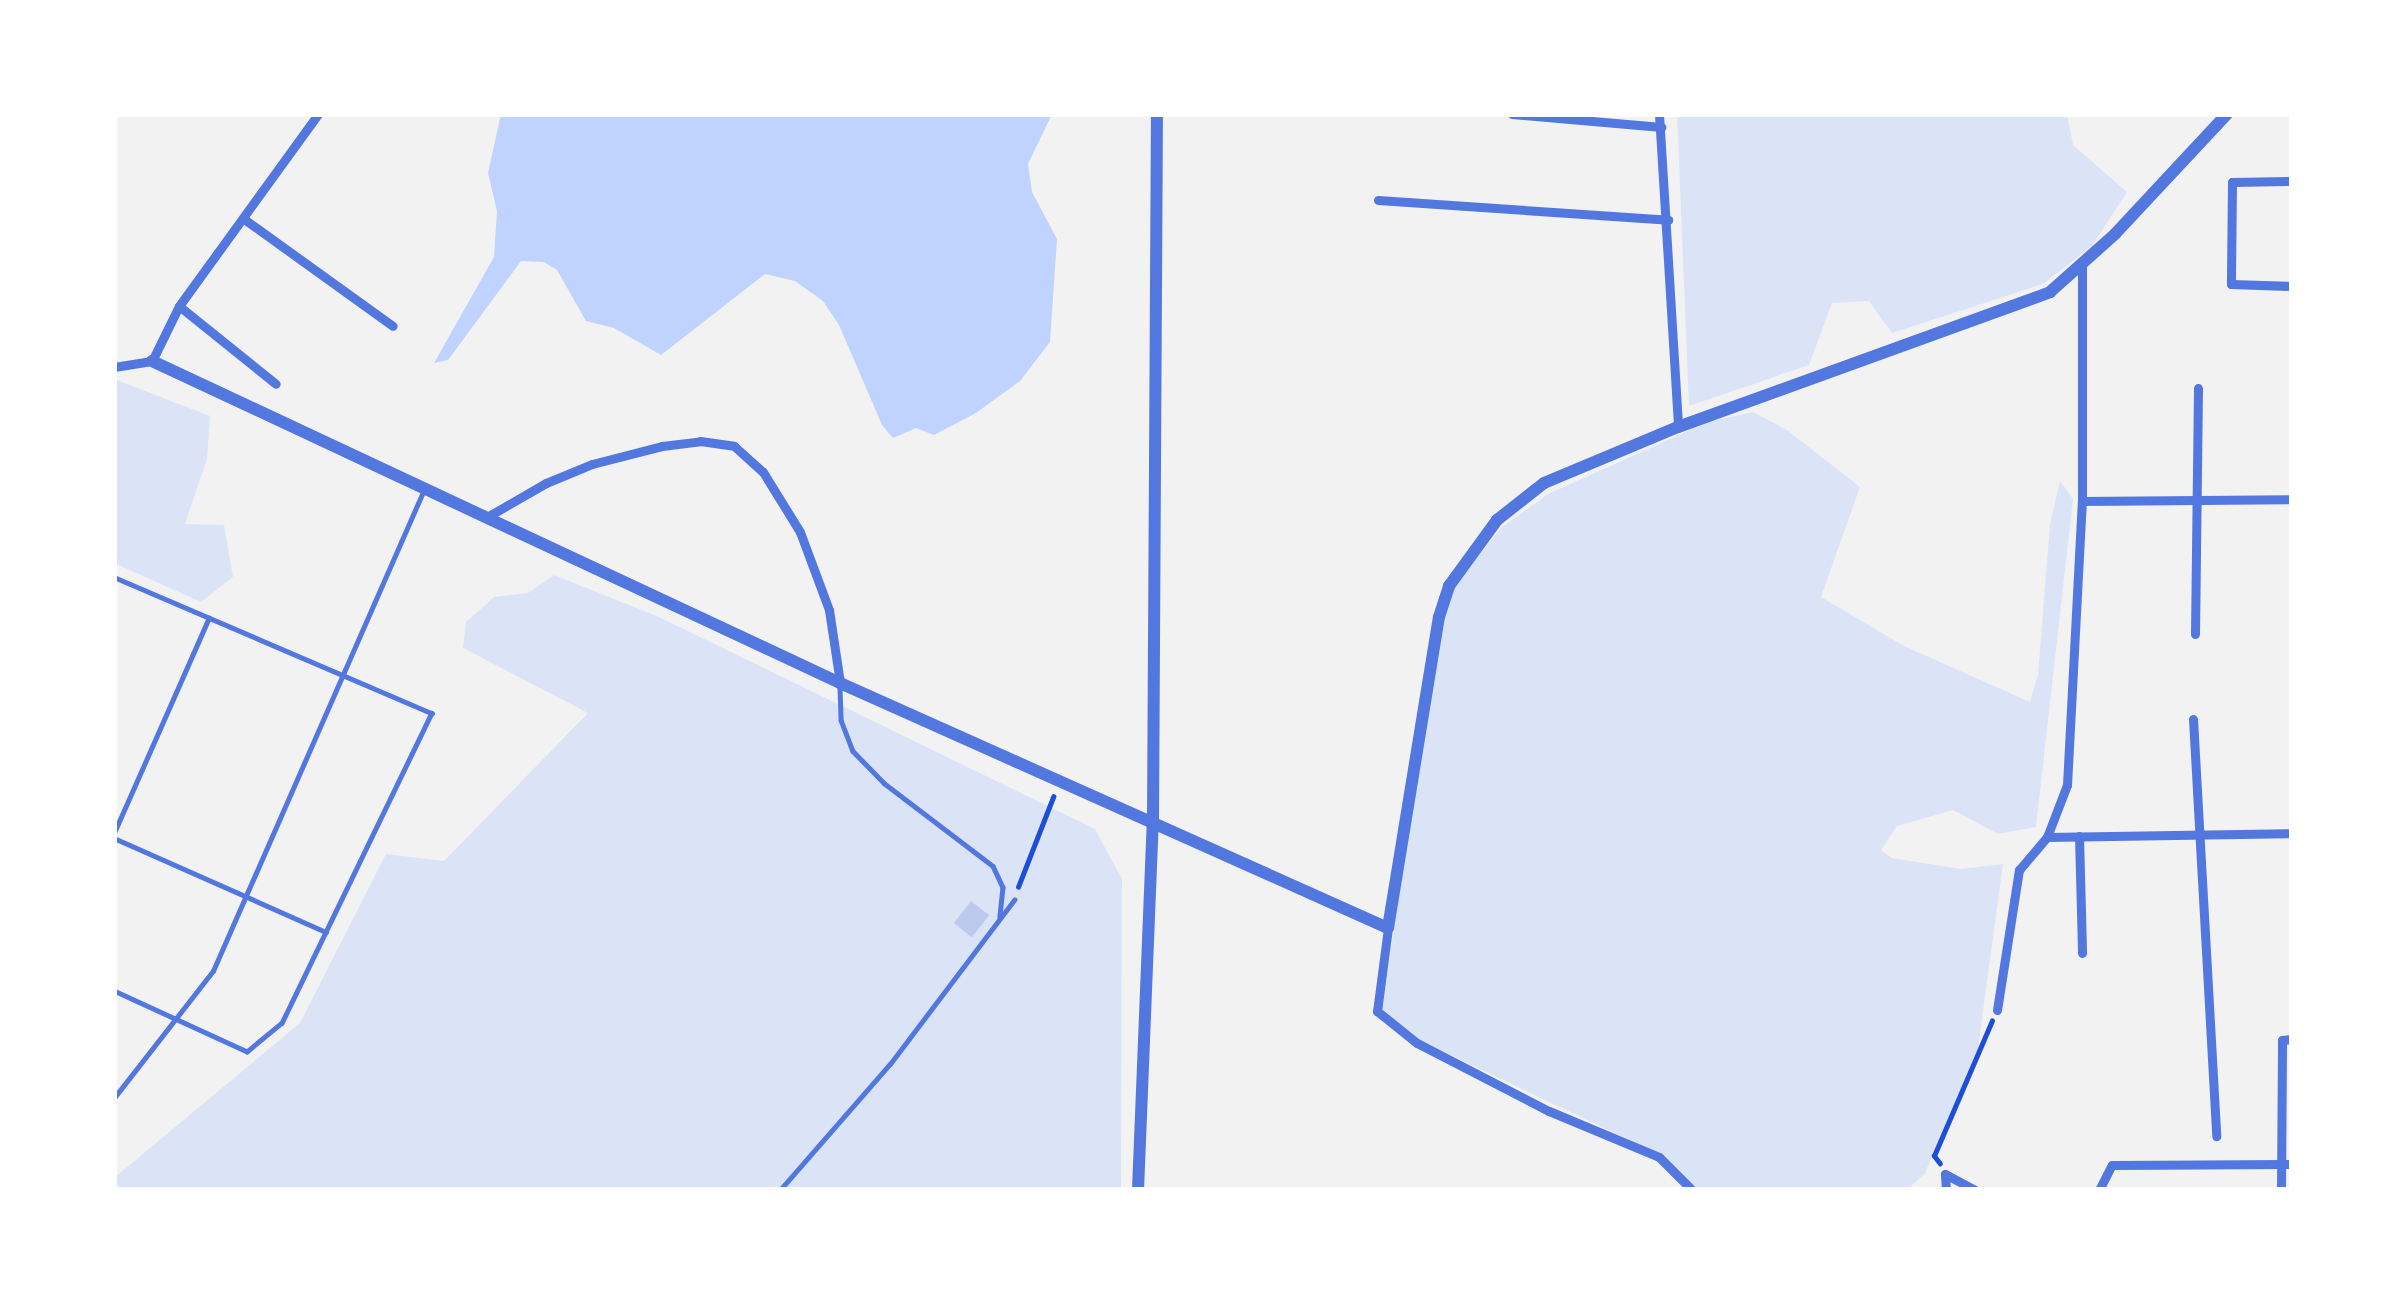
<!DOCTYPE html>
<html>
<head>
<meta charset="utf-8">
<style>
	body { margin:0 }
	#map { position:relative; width:2406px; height:1304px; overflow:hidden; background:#f2f2f2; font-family:Rubik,sans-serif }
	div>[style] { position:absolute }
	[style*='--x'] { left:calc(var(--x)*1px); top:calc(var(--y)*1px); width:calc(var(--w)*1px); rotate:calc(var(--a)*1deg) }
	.green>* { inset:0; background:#dbe4f7 }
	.water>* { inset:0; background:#bfd3fe }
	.building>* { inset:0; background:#bdc9ec; transform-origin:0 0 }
	.path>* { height:4.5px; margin:-2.25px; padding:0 2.25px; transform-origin:2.25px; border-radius:2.25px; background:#1d4ed8 }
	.service>* { height:4.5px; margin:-2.25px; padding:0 2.25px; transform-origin:2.25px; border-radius:2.25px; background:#5277de }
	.minor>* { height:9px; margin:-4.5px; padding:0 4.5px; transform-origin:4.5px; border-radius:4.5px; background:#5277de }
	.tertiary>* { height:12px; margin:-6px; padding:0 6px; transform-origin:6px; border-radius:6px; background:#5277de }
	span { translate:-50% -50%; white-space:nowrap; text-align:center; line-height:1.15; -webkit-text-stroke:12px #fff; paint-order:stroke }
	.frame { position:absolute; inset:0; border:117px solid #fff; pointer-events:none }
</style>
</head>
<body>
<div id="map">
	<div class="green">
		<div style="clip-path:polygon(1677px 114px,2067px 114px,2073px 145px,2127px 192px,2092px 246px,2043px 284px,1892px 333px,1869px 301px,1832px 303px,1809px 365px,1689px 406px)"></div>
		<div style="clip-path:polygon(114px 379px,210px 416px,207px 459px,185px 524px,224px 525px,233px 577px,201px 602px,114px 563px)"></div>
		<div style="clip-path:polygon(1753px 412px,1787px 430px,1860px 487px,1821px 597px,1904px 646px,2030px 702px,2038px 675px,2050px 524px,2060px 481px,2073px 499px,2036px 827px,1998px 834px,1953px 810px,1897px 826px,1881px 850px,1892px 858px,1961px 869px,2003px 864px,1978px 1048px,1925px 1173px,1907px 1190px,1697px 1190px,1659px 1154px,1419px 1040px,1382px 1009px,1441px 618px,1455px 585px,1502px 527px,1548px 494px,1708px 422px)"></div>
		<div style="clip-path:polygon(554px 575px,659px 617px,1095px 829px,1122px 879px,1121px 1190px,114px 1190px,114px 1178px,300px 1023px,386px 854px,444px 861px,588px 713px,463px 648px,466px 622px,494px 597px,528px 593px)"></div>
	</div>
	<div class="water">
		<div style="clip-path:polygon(501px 114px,1052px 114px,1028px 164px,1032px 192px,1057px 239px,1050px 342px,1020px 381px,976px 413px,934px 435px,916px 428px,893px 438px,882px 425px,839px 325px,823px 301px,795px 281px,765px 274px,661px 355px,614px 328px,586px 321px,557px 270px,544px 262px,521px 261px,448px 360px,434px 363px,494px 257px,497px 211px,488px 173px)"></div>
	</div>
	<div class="building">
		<div style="left:971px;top:901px;width:23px;height:28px;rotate:38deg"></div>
	</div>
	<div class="path">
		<div style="--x:1018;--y:887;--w:97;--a:-68.7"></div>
		<div style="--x:1940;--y:1164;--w:10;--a:-127"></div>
		<div style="--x:1934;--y:1156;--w:147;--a:-66.8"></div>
	</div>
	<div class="service">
		<div style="--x:114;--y:577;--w:346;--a:23.2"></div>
		<div style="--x:432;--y:713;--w:344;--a:115.8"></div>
		<div style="--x:282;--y:1023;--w:45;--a:140.4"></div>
		<div style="--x:247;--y:1052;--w:146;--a:-155.4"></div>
		<div style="--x:840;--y:688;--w:32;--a:88"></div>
		<div style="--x:841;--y:720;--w:33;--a:69"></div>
		<div style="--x:853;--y:751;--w:45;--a:45.9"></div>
		<div style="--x:884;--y:783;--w:137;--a:37.3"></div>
		<div style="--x:993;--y:866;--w:23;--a:65"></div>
		<div style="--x:1003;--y:887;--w:30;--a:96"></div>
		<div style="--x:114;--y:833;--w:235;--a:-66.2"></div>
		<div style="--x:114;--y:838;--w:232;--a:23.9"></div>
		<div style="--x:114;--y:1098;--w:161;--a:-52.1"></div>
		<div style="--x:213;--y:971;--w:523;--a:-66.33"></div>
		<div style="--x:780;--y:1190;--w:167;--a:-48.9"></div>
		<div style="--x:890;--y:1064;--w:206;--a:-52.9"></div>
	</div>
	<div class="minor">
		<div style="--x:1512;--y:114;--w:150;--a:5"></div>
		<div style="--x:1659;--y:114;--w:314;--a:86.5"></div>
		<div style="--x:2292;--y:181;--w:60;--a:179"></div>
		<div style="--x:2232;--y:182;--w:102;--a:90.6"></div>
		<div style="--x:2231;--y:284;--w:61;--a:1.9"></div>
		<div style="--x:1378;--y:200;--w:291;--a:3.9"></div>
		<div style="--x:244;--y:219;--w:183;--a:35.7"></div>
		<div style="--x:2082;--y:265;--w:236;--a:90"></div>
		<div style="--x:2082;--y:501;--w:210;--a:-0.5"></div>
		<div style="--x:179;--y:306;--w:124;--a:38.8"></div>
		<div style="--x:114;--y:367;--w:38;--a:-9"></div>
		<div style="--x:152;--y:361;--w:61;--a:-63.9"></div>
		<div style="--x:179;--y:306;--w:237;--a:-54.1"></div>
		<div style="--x:487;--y:517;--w:68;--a:-30"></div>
		<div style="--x:546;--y:483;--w:50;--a:-22.4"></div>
		<div style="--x:592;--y:464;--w:72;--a:-14.4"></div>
		<div style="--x:662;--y:446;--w:38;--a:-7"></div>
		<div style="--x:700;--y:441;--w:34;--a:8"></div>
		<div style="--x:734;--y:446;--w:39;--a:42"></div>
		<div style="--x:763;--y:472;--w:70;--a:58.3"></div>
		<div style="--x:800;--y:532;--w:83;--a:69.6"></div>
		<div style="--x:829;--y:610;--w:74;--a:81.4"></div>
		<div style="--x:2195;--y:634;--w:246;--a:-89.3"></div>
		<div style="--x:2193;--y:719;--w:418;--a:86.8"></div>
		<div style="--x:2079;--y:836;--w:117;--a:88.5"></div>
		<div style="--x:2047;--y:837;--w:245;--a:-0.9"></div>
		<div style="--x:1388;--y:928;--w:84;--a:97.5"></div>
		<div style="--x:1377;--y:1011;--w:51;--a:38.7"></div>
		<div style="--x:1417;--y:1043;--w:148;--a:27.3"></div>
		<div style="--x:1549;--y:1111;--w:119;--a:22.7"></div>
		<div style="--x:1659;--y:1157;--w:47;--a:45"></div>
		<div style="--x:1997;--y:1010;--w:142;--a:-81.1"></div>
		<div style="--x:2019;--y:870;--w:43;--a:-49.7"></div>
		<div style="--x:2047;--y:837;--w:56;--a:-69"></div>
		<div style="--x:2067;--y:785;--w:284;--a:-87"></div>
		<div style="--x:1946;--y:1190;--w:16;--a:-94"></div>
		<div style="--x:1945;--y:1174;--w:34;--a:28"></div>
		<div style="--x:2099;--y:1190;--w:28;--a:-63"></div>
		<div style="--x:2112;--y:1165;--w:180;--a:-0.3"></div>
		<div style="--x:2281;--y:1190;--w:150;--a:-89.6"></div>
		<div style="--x:2282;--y:1040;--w:10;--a:-6"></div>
	</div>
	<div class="tertiary">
		<div style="--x:152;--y:361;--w:760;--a:25.08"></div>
		<div style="--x:840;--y:683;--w:600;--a:24.09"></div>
		<div style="--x:1388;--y:928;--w:315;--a:-80.7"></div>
		<div style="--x:1439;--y:617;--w:33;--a:-72"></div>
		<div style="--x:1449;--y:586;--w:82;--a:-54"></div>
		<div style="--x:1497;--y:520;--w:60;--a:-38.2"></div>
		<div style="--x:1544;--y:483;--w:145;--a:-22.7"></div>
		<div style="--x:1678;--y:427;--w:396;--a:-19.9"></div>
		<div style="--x:2050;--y:292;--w:87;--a:-41.7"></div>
		<div style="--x:2115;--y:234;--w:164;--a:-47"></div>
		<div style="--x:1138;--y:1190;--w:368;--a:-87.7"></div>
		<div style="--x:1153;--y:822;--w:708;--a:-89.68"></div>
	</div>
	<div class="frame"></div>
</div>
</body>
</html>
